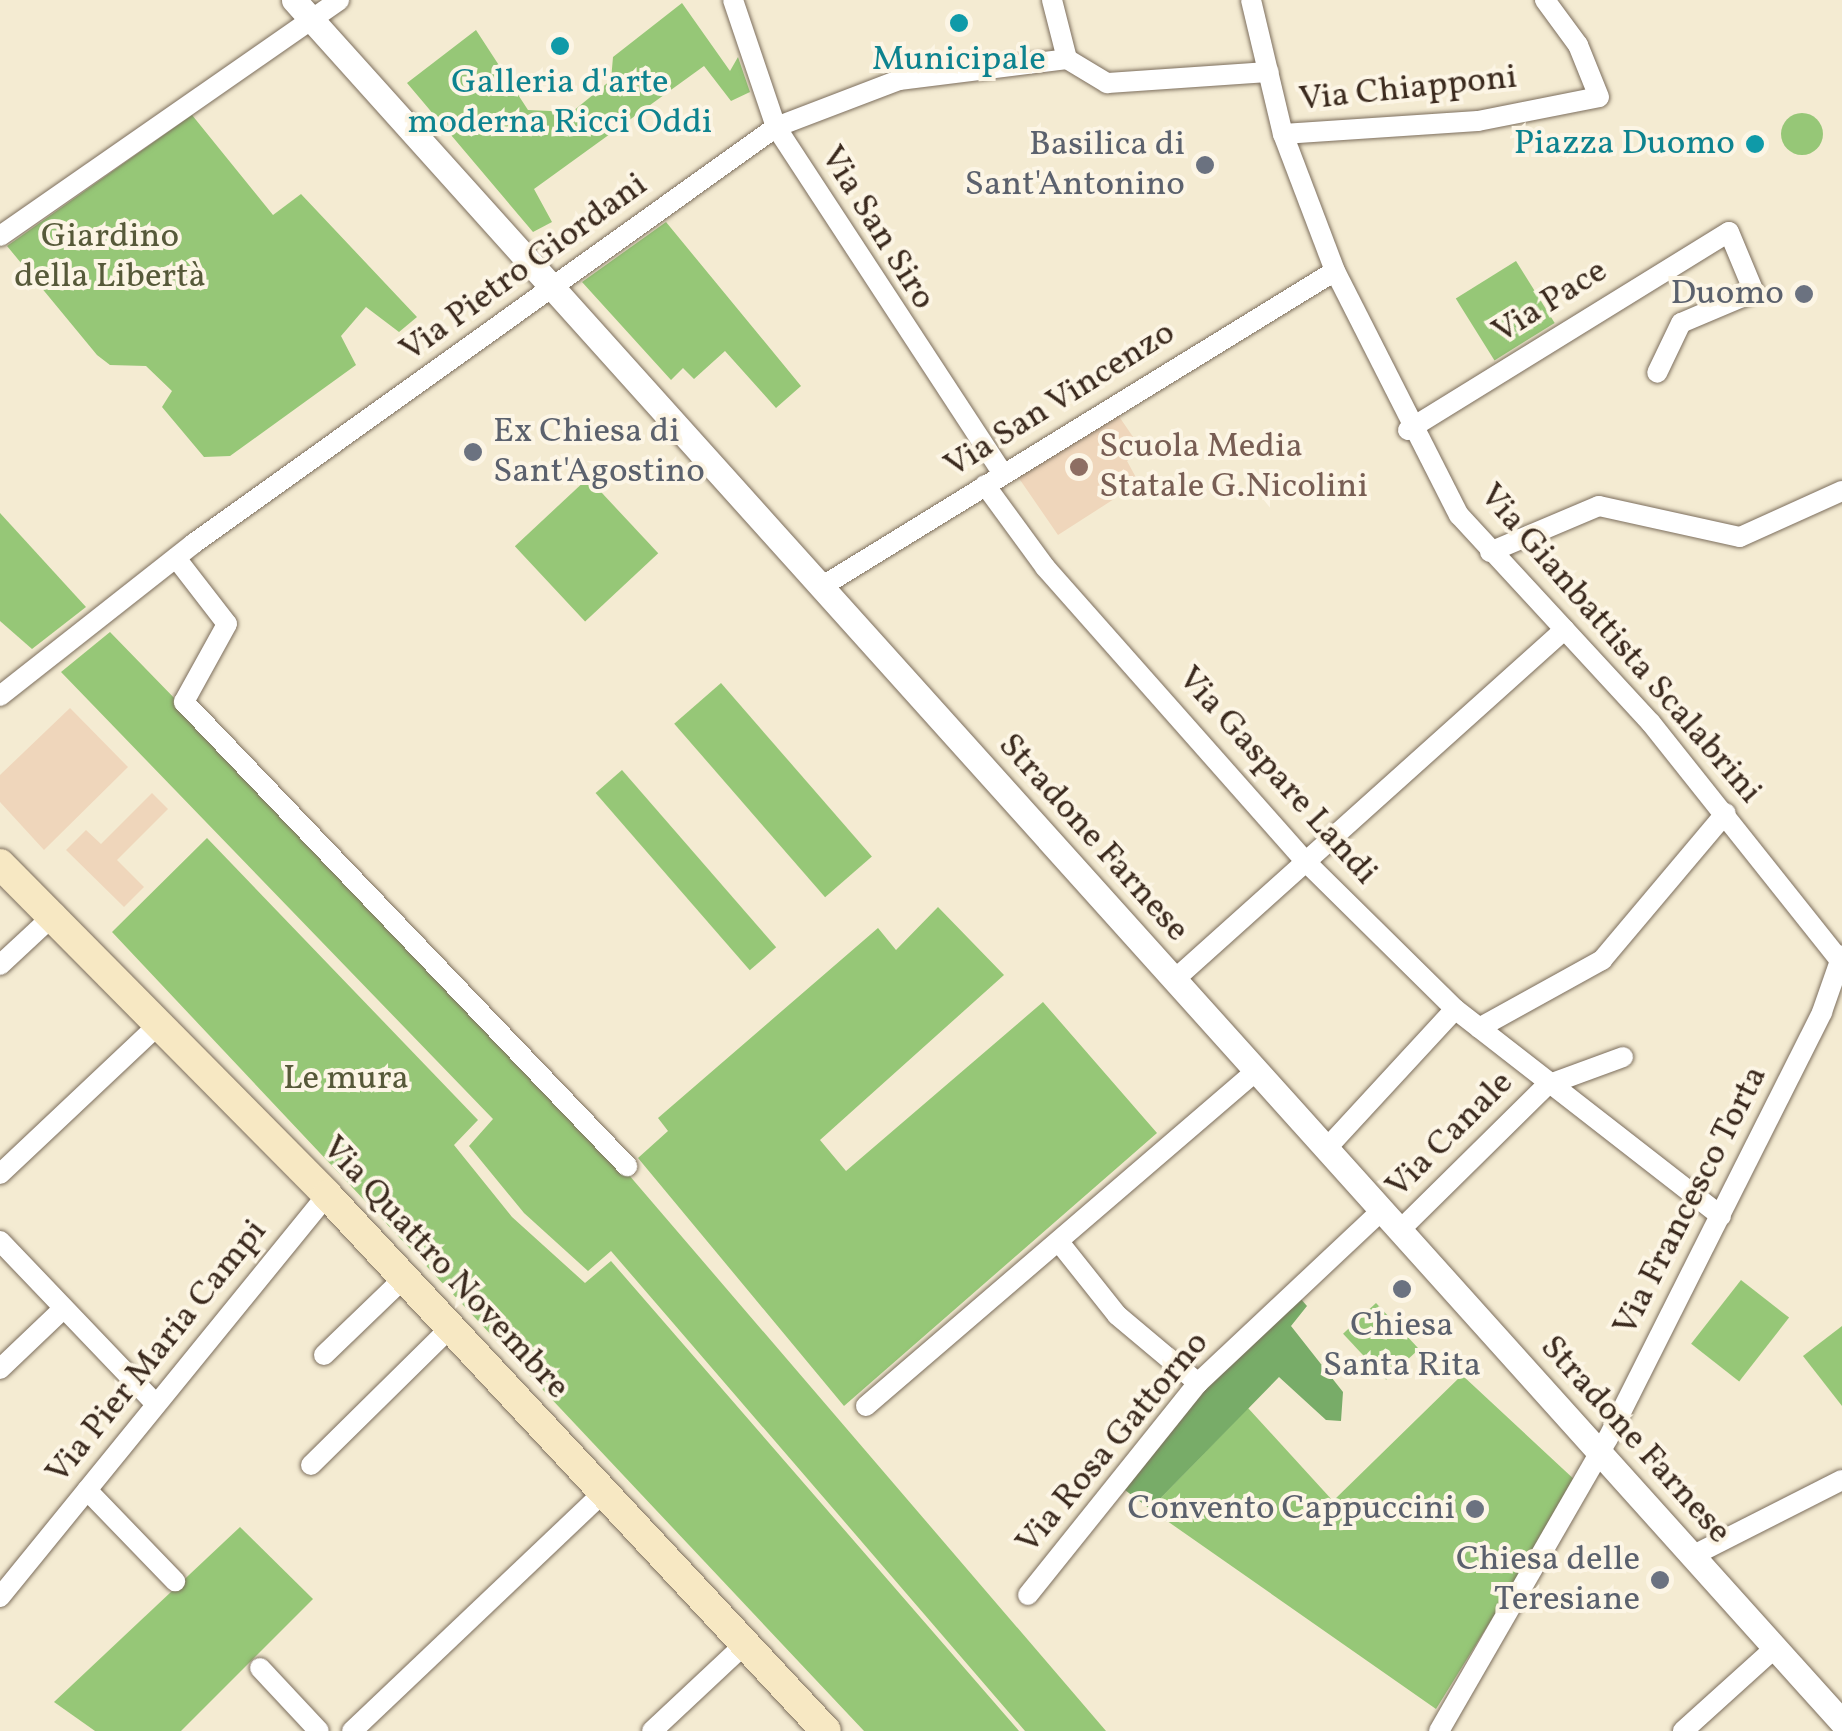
<!DOCTYPE html>
<html>
<head>
<meta charset="utf-8">
<style>
	body { margin:0 }
	#map { position:relative; width:1842px; height:1731px; overflow:hidden; background:#f4ebd2; font-family:Vollkorn,serif }
	div>[style] { position:absolute }
	[style*='--x'] { left:calc(var(--x)*1px); top:calc(var(--y)*1px); width:calc(var(--w)*1px); rotate:calc(var(--a)*1deg) }
	.built>* { inset:0; background:#efd6bb }
	.green>* { inset:0; background:#96c777; transform-origin:0 0 }
	.round { border-radius:50% }
	.forest>* { inset:0; background:#78ac68 }
	.roads { filter:drop-shadow(0 0 2px #7c6e5d) drop-shadow(0 0 2px #7c6e5d) }
	.minor>* { height:20px; margin:-10px; padding:0 10px; transform-origin:10px; border-radius:10px; background:#fff }
	.tertiary>* { height:25px; margin:-12.5px; padding:0 12.5px; transform-origin:12.5px; border-radius:12.5px; background:#fff }
	.secondary>* { height:30px; margin:-15px; padding:0 15px; transform-origin:15px; border-radius:15px; background:#f7e8c3 }
	.dots>* { width:28px; height:28px; translate:-50% -50%; box-sizing:border-box; border:5px solid #fcf5e5; border-radius:50% }
	span { translate:-50% -50%; white-space:nowrap; text-align:center; line-height:1.15; -webkit-text-stroke:8px #fcf5e5; paint-order:stroke }
	.culture-label { font-size:35px; color:#0d838f }
	.right { translate:-100% -50%; text-align:right }
	.street-label { font-size:35px; color:#3b2a1e }
	.worship-label { font-size:35px; color:#5b616d }
	.left { translate:0 -50%; text-align:left }
	.park-label { font-size:35px; color:#565939 }
	.education-label { font-size:35px; color:#785e54 }
</style>
</head>
<body>
<div id="map">
	<div class="built">
		<div style="clip-path:polygon(1116px 412px,1142px 450px,1127px 461px,1139px 483px,1058px 535px,1016px 474px)"></div>
		<div style="clip-path:polygon(70px 708px,128px 767px,44px 850px,0 802px,0 775px)"></div>
		<div style="clip-path:polygon(152px 793px,168px 809px,117px 860px,144px 887px,124px 907px,66px 850px,86px 830px,101px 844px)"></div>
	</div>
	<div class="green">
		<div style="clip-path:polygon(682px 3px,730px 71px,738px 57px,750px 92px,731px 101px,704px 66px,534px 189px,552px 222px,533px 232px,407px 83px,476px 30px,528px 110px,572px 112px,611px 80px,613px 57px)"></div>
		<div class="round" style="left:1781px;top:113px;width:42px;height:42px"></div>
		<div style="clip-path:polygon(192px 115px,273px 215px,301px 194px,417px 317px,399px 332px,366px 307px,341px 336px,356px 365px,230px 456px,204px 457px,162px 407px,172px 391px,146px 366px,110px 365px,97px 355px,7px 246px)"></div>
		<div style="clip-path:polygon(666px 222px,801px 386px,776px 408px,725px 351px,694px 379px,683px 368px,671px 380px,582px 282px)"></div>
		<div style="left:1516px;top:261px;width:73px;height:71px;rotate:58deg"></div>
		<div style="left:588px;top:478px;width:103px;height:100px;rotate:47deg"></div>
		<div style="clip-path:polygon(0 513px,86px 607px,32px 649px,0 621px)"></div>
		<div style="clip-path:polygon(110px 632px,562px 1097px,1106px 1731px,1025px 1731px,611px 1251px,588px 1271px,524px 1213px,469px 1146px,493px 1119px,61px 672px)"></div>
		<div style="left:721px;top:683px;width:230px;height:62px;rotate:49deg"></div>
		<div style="left:622px;top:770px;width:235px;height:35px;rotate:49deg"></div>
		<div style="clip-path:polygon(207px 838px,478px 1120px,454px 1145px,512px 1217px,585px 1283px,611px 1261px,1019px 1731px,864px 1731px,112px 932px)"></div>
		<div style="clip-path:polygon(938px 907px,1004px 975px,820px 1140px,846px 1171px,1043px 1002px,1157px 1133px,844px 1406px,638px 1158px,668px 1131px,658px 1118px,878px 928px,896px 950px)"></div>
		<div style="left:1741px;top:1280px;width:61px;height:81px;rotate:38deg"></div>
		<div style="left:1376px;top:1303px;width:63px;height:45px;rotate:47deg"></div>
		<div style="clip-path:polygon(1842px 1326px,1842px 1406px,1803px 1356px)"></div>
		<div style="clip-path:polygon(1462px 1375px,1577px 1482px,1436px 1709px,1150px 1509px,1248px 1408px,1333px 1501px)"></div>
		<div style="clip-path:polygon(240px 1527px,313px 1599px,181px 1731px,95px 1731px,54px 1702px)"></div>
	</div>
	<div class="forest">
		<div style="clip-path:polygon(1300px 1298px,1307px 1306px,1291px 1326px,1343px 1392px,1341px 1421px,1326px 1420px,1279px 1377px,1150px 1509px,1121px 1487px,1203px 1388px)"></div>
	</div>
	<div class="roads">
		<div class="minor">
			<div style="--x:733;--y:0;--w:134;--a:71.3"></div>
			<div style="--x:776;--y:127;--w:413;--a:56.8"></div>
			<div style="--x:1052;--y:0;--w:61;--a:75.7"></div>
			<div style="--x:1251;--y:0;--w:138;--a:76.6"></div>
			<div style="--x:1283;--y:134;--w:147;--a:69.2"></div>
			<div style="--x:1335;--y:271;--w:274;--a:63.1"></div>
			<div style="--x:1459;--y:515;--w:283;--a:47.3"></div>
			<div style="--x:1651;--y:723;--w:307;--a:51.5"></div>
			<div style="--x:1067;--y:59;--w:47;--a:31"></div>
			<div style="--x:1107;--y:83;--w:162;--a:-3.9"></div>
			<div style="--x:1283;--y:134;--w:195;--a:-3.8"></div>
			<div style="--x:1478;--y:121;--w:123;--a:-11.2"></div>
			<div style="--x:1599;--y:97;--w:56;--a:-112"></div>
			<div style="--x:1578;--y:45;--w:56;--a:-126.3"></div>
			<div style="--x:0;--y:236;--w:413;--a:-34.8"></div>
			<div style="--x:1408;--y:430;--w:377;--a:-31.7"></div>
			<div style="--x:1729;--y:232;--w:65;--a:67.4"></div>
			<div style="--x:1754;--y:292;--w:79;--a:157"></div>
			<div style="--x:1681;--y:323;--w:55;--a:115.6"></div>
			<div style="--x:985;--y:485;--w:102;--a:53.8"></div>
			<div style="--x:1045;--y:567;--w:391;--a:48.5"></div>
			<div style="--x:1304;--y:860;--w:212;--a:44.6"></div>
			<div style="--x:1455;--y:1009;--w:337;--a:37.9"></div>
			<div style="--x:1490;--y:552;--w:118;--a:-22.9"></div>
			<div style="--x:1599;--y:506;--w:144;--a:12.4"></div>
			<div style="--x:1740;--y:537;--w:112;--a:-24.3"></div>
			<div style="--x:176;--y:558;--w:83;--a:52.3"></div>
			<div style="--x:227;--y:624;--w:89;--a:118.9"></div>
			<div style="--x:184;--y:702;--w:642;--a:46.33"></div>
			<div style="--x:821;--y:587;--w:603;--a:-31.58"></div>
			<div style="--x:0;--y:696;--w:246;--a:-38.2"></div>
			<div style="--x:193;--y:544;--w:717;--a:-35.57"></div>
			<div style="--x:776;--y:127;--w:132;--a:-20.9"></div>
			<div style="--x:899;--y:80;--w:169;--a:-7.1"></div>
			<div style="--x:0;--y:965;--w:76;--a:-42.9"></div>
			<div style="--x:1174;--y:980;--w:525;--a:-41.91"></div>
			<div style="--x:1479;--y:1028;--w:141;--a:-28.9"></div>
			<div style="--x:1602;--y:960;--w:192;--a:-49.9"></div>
			<div style="--x:1326;--y:1149;--w:190;--a:-47.3"></div>
			<div style="--x:0;--y:1174;--w:220;--a:-43.3"></div>
			<div style="--x:1399;--y:1231;--w:208;--a:-44.6"></div>
			<div style="--x:1547;--y:1085;--w:81;--a:-20.2"></div>
			<div style="--x:0;--y:1241;--w:226;--a:46.3"></div>
			<div style="--x:1059;--y:1242;--w:93;--a:51.5"></div>
			<div style="--x:1117;--y:1315;--w:106;--a:40"></div>
			<div style="--x:324;--y:1355;--w:111;--a:-43.9"></div>
			<div style="--x:0;--y:1369;--w:88;--a:-43.6"></div>
			<div style="--x:866;--y:1406;--w:514;--a:-40.66"></div>
			<div style="--x:311;--y:1465;--w:195;--a:-44.6"></div>
			<div style="--x:87;--y:1490;--w:127;--a:46"></div>
			<div style="--x:1692;--y:1556;--w:168;--a:-26.9"></div>
			<div style="--x:1028;--y:1595;--w:272;--a:-51.3"></div>
			<div style="--x:1198;--y:1383;--w:251;--a:-43.2"></div>
			<div style="--x:0;--y:1597;--w:518;--a:-50.87"></div>
			<div style="--x:260;--y:1668;--w:86;--a:46.9"></div>
			<div style="--x:352;--y:1731;--w:347;--a:-43.5"></div>
			<div style="--x:652;--y:1731;--w:127;--a:-43.1"></div>
			<div style="--x:1439;--y:1731;--w:338;--a:-60"></div>
			<div style="--x:1608;--y:1438;--w:477;--a:-63.3"></div>
			<div style="--x:1822;--y:1012;--w:60;--a:-70.7"></div>
			<div style="--x:1683;--y:1731;--w:124;--a:-42.1"></div>
		</div>
		<div class="tertiary">
			<div style="--x:294;--y:0;--w:2316;--a:48.05"></div>
		</div>
		<div class="secondary">
			<div style="--x:0;--y:864;--w:465;--a:45.3"></div>
			<div style="--x:327;--y:1195;--w:732;--a:47.05"></div>
		</div>
	</div>
	<div class="dots">
		<div style="left:959px;top:23px;background:#0f9aa8"></div>
		<div style="left:560px;top:46px;background:#0f9aa8"></div>
		<div style="left:1755px;top:144px;background:#0f9aa8"></div>
		<div style="left:1205px;top:165px;background:#6b7280"></div>
		<div style="left:1804px;top:294px;background:#6b7280"></div>
		<div style="left:473px;top:452px;background:#6b7280"></div>
		<div style="left:1079px;top:467px;background:#8d6e63"></div>
		<div style="left:1402px;top:1289px;background:#6b7280"></div>
		<div style="left:1475px;top:1509px;background:#6b7280"></div>
		<div style="left:1660px;top:1580px;background:#6b7280"></div>
	</div>
	<div class="culture-label">
		<span style="left:959px;top:60px">Municipale</span>
		<span style="left:560px;top:103px">Galleria d'arte<br>moderna Ricci Oddi</span>
		<span class="right" style="left:1735px;top:144px">Piazza Duomo</span>
	</div>
	<div class="street-label">
		<span style="left:1408px;top:89px;rotate:-6deg">Via Chiapponi</span>
		<span style="left:877px;top:228px;rotate:58deg">Via San Siro</span>
		<span style="left:524px;top:268px;rotate:-36deg">Via Pietro Giordani</span>
		<span style="left:1550px;top:302px;rotate:-32deg">Via Pace</span>
		<span style="left:1060px;top:400px;rotate:-32deg">Via San Vincenzo</span>
		<span style="left:1620px;top:644px;rotate:49deg">Via Gianbattista Scalabrini</span>
		<span style="left:1277px;top:776px;rotate:48deg">Via Gaspare Landi</span>
		<span style="left:1093px;top:838px;rotate:48deg">Stradone Farnese</span>
		<span style="left:1450px;top:1135px;rotate:-45deg">Via Canale</span>
		<span style="left:1691px;top:1201px;rotate:-63deg">Via Francesco Torta</span>
		<span style="left:445px;top:1268px;rotate:47deg">Via Quattro Novembre</span>
		<span style="left:157px;top:1352px;rotate:-51deg">Via Pier Maria Campi</span>
		<span style="left:1635px;top:1440px;rotate:48deg">Stradone Farnese</span>
		<span style="left:1113px;top:1443px;rotate:-50deg">Via Rosa Gattorno</span>
	</div>
	<div class="worship-label">
		<span class="right" style="left:1185px;top:165px">Basilica di<br>Sant'Antonino</span>
		<span class="right" style="left:1784px;top:294px">Duomo</span>
		<span class="left" style="left:493px;top:452px">Ex Chiesa di<br>Sant'Agostino</span>
		<span style="left:1402px;top:1346px">Chiesa<br>Santa Rita</span>
		<span class="right" style="left:1455px;top:1509px">Convento Cappuccini</span>
		<span class="right" style="left:1640px;top:1580px">Chiesa delle<br>Teresiane</span>
	</div>
	<div class="park-label">
		<span style="left:110px;top:257px">Giardino<br>della Libertà</span>
		<span style="left:346px;top:1079px">Le mura</span>
	</div>
	<div class="education-label">
		<span class="left" style="left:1099px;top:467px">Scuola Media<br>Statale G.Nicolini</span>
	</div>
</div>
</body>
</html>
